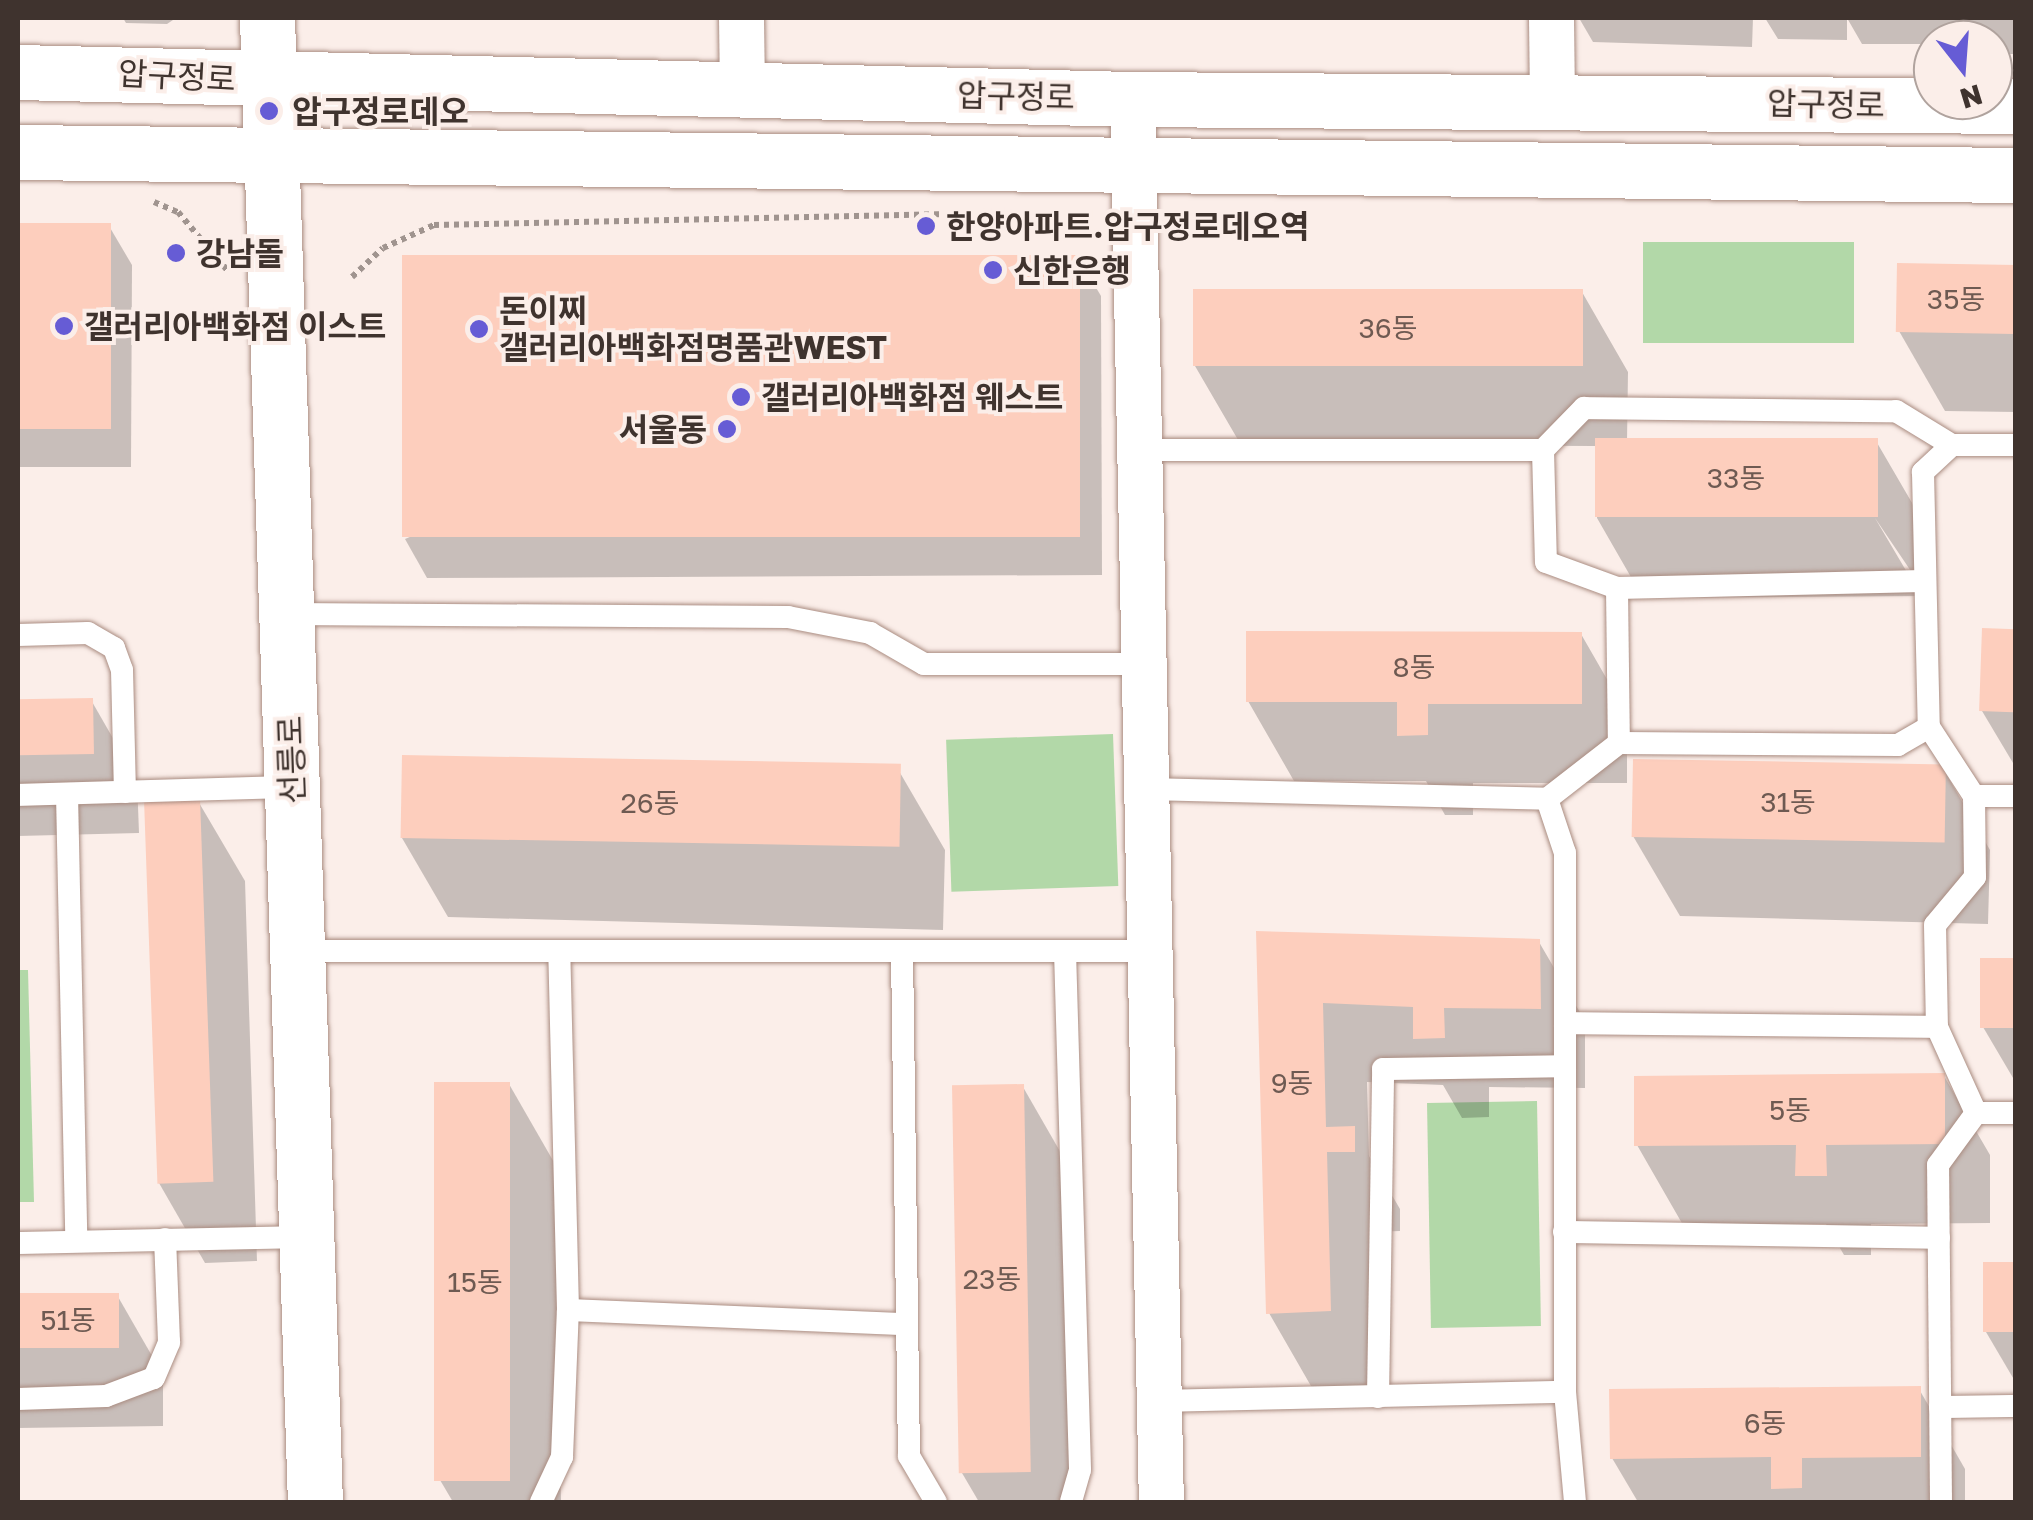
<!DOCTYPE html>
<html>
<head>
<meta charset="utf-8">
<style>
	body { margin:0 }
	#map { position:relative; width:2033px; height:1520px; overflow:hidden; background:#fbeee9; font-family:"Golos Text","Noto Sans KR",sans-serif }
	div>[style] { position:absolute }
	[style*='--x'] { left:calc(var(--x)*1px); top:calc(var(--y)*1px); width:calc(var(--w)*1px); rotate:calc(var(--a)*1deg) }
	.green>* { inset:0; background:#b2d8a8; transform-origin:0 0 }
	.shadow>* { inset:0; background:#0003; transform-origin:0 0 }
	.building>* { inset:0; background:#fdcebd; transform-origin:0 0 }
	.path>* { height:6px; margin-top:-3px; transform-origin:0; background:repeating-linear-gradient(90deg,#a0948f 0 5px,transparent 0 10px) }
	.roads { filter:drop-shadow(0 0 2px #aa8c81) drop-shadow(0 0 2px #aa8c81) }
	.lane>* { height:22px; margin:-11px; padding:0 11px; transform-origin:11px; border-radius:11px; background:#fff }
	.street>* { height:45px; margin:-22.5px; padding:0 22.5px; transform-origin:22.5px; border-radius:22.5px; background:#fff }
	.secondary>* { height:55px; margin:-27.5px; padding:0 27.5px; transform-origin:27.5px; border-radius:27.5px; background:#fff }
	.dots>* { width:28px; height:28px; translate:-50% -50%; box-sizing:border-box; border:5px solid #fbeee9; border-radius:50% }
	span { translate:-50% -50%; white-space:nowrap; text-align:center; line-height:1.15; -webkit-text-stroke:8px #fbeee9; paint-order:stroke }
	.number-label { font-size:28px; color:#6e5a52 }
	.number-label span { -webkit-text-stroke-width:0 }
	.street-label { font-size:32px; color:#3f332e }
	.poi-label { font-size:32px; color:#3f332e; font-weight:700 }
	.left { translate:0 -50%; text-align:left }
	.right { translate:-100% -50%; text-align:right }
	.frame { position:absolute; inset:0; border:20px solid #3f332e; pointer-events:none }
	.north { position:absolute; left:1913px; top:20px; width:100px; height:100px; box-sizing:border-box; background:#fbeee9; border:2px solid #b0a39e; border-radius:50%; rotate:163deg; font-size:28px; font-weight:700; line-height:40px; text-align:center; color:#3f332e }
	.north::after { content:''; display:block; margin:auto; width:35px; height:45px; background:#665cd5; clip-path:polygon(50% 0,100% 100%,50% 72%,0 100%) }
</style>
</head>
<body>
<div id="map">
	<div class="green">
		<div style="left:1643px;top:242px;width:211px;height:101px"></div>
		<div style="left:1113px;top:734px;width:152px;height:167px;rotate:88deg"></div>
		<div style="clip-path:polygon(18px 970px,28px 970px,34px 1202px,18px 1202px)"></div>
		<div style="left:1537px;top:1101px;width:225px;height:110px;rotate:89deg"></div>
	</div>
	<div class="shadow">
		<div style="clip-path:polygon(123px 18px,176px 18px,167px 24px,126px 23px)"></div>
		<div style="clip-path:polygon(794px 18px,1002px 18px,1002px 20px)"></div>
		<div style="left:1013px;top:18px;width:114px;height:1px"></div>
		<div style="clip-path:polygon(1579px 18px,1753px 18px,1752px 47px,1593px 42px)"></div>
		<div style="clip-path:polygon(1765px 18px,2016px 18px,2016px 54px,1993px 54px,1993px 40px,1952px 40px,1943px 24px,1943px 40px,1933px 44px,1862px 44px,1847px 18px,1847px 40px,1778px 39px)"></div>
		<div style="clip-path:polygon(18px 226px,109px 226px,132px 265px,131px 467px,18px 467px)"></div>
		<div style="clip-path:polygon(1078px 257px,1101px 296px,1102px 575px,427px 578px,405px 539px)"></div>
		<div style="clip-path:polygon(2016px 269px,2016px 412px,1945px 411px,1899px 331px)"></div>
		<div style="clip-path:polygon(1582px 292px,1628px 372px,1627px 442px,1876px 441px,1922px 520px,1923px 589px,1875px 518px,1921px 596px,1643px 598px,1597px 518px,1597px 446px,1241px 445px,1195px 366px)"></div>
		<div style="clip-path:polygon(2016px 632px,2016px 768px,1982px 711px)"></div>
		<div style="clip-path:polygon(1581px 634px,1627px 714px,1627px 783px,1473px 783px,1473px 815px,1445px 815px,1426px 781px,1294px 781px,1248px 701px)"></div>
		<div style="clip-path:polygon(91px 700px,137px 780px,139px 833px,18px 836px,18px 702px)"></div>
		<div style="clip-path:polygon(1944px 770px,1990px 850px,1988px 924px,1680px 916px,1633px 836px)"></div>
		<div style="clip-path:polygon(899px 771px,945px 850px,943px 930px,448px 917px,402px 838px)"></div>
		<div style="clip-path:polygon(198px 801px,245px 881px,257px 1261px,205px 1263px,159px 1183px)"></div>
		<div style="clip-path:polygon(1259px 934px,1539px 942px,1585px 1021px,1585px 1088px,1489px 1087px,1489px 1117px,1462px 1118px,1443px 1085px,1367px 1082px,1369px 1156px,1400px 1209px,1400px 1231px,1371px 1232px,1376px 1391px,1315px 1393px,1269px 1313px)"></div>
		<div style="clip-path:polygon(2016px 960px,2016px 1083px,1983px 1027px)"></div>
		<div style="clip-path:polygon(1944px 1076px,1990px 1155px,1990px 1223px,1871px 1224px,1871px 1255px,1844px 1255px,1826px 1224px,1683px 1225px,1637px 1145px)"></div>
		<div style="clip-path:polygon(509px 1084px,555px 1164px,561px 1502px,453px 1502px,440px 1480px)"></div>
		<div style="clip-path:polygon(1023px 1087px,1069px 1167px,1076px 1502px,979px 1502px,962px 1473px)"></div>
		<div style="clip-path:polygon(2016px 1265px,2016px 1383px,1986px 1332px)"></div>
		<div style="clip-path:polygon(117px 1295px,163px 1375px,163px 1426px,18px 1428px,18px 1296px)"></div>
		<div style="clip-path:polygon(1919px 1389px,1965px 1469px,1965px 1502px,1638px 1502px,1612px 1458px)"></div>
	</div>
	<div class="building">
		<div style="left:18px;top:223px;width:93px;height:206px"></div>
		<div style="left:1080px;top:255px;width:282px;height:678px;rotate:90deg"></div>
		<div style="left:1897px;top:263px;width:119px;height:69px;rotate:1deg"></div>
		<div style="left:1193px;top:289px;width:390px;height:77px"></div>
		<div style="left:1878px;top:438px;width:79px;height:283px;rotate:90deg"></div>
		<div style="left:1982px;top:628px;width:34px;height:83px;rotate:2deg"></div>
		<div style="clip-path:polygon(1246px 631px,1582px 632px,1582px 704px,1428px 704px,1428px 735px,1397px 736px,1397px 702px,1246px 702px)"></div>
		<div style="left:93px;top:698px;width:56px;height:75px;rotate:89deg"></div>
		<div style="left:402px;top:755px;width:499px;height:83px;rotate:1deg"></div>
		<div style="left:1633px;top:759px;width:313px;height:78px;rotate:1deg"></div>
		<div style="left:200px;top:798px;width:384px;height:56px;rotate:88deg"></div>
		<div style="clip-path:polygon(1256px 931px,1540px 939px,1541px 1009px,1444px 1008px,1445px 1038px,1413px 1039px,1413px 1007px,1323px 1003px,1326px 1127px,1355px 1126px,1355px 1152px,1327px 1152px,1331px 1311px,1266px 1314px)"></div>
		<div style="left:1980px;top:958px;width:36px;height:70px"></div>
		<div style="clip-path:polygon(1945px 1073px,1945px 1144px,1826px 1145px,1827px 1176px,1795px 1176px,1796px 1145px,1634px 1146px,1634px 1076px)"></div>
		<div style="left:434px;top:1082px;width:76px;height:399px"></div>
		<div style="left:1024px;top:1084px;width:388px;height:72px;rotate:89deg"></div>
		<div style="left:2016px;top:1262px;width:70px;height:33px;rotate:90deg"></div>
		<div style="left:18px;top:1293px;width:101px;height:55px"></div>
		<div style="clip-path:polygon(1921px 1386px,1921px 1457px,1802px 1458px,1802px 1488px,1771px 1489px,1771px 1457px,1610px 1459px,1609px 1389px)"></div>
	</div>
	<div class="path">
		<div style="--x:154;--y:202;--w:26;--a:23"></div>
		<div style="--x:178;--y:212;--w:76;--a:49.8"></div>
		<div style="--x:352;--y:277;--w:42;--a:-43.1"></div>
		<div style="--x:383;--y:248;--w:56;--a:-24.3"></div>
		<div style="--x:434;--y:225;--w:515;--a:-1.22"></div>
	</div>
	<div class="roads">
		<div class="lane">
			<div style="--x:1952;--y:445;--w:40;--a:137"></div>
			<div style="--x:1923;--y:472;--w:255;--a:88.7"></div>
			<div style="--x:1929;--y:727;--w:82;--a:56.9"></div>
			<div style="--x:1974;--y:796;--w:81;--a:89.3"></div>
			<div style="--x:1975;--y:877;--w:62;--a:129.8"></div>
			<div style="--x:1935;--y:925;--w:102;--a:88.9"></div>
			<div style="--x:1937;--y:1027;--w:94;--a:65.6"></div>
			<div style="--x:1137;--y:450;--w:406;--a:0"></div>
			<div style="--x:1543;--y:450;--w:59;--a:-45.7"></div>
			<div style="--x:1584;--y:408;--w:312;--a:0.6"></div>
			<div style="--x:1896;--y:411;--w:66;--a:31.3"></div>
			<div style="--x:1952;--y:445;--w:64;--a:0"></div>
			<div style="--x:1543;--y:450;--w:112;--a:88.5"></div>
			<div style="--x:1546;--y:562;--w:76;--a:20.1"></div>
			<div style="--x:1617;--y:588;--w:306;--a:-1.3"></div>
			<div style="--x:1617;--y:588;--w:155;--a:89.3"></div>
			<div style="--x:286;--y:614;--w:502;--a:0.34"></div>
			<div style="--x:788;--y:617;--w:84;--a:11"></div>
			<div style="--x:870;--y:633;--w:62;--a:29.9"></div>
			<div style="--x:924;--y:664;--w:221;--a:0"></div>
			<div style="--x:18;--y:635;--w:70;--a:-1.6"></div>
			<div style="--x:88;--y:633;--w:30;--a:30"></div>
			<div style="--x:114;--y:648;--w:23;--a:70"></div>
			<div style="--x:122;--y:670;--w:122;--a:88.6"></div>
			<div style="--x:1148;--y:789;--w:399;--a:1.4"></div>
			<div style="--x:1547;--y:799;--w:57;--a:71.6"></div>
			<div style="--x:1565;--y:853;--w:539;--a:90"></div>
			<div style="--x:67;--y:794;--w:447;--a:88.8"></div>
			<div style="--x:18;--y:795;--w:274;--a:-1.7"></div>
			<div style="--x:1974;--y:796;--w:42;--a:0"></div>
			<div style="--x:1547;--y:799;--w:91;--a:-37.9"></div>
			<div style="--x:1619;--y:743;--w:279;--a:0.4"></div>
			<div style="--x:1898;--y:745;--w:36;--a:-30"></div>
			<div style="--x:297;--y:951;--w:853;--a:0"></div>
			<div style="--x:902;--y:951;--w:505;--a:89.21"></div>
			<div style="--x:909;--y:1456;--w:53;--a:59.6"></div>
			<div style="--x:1065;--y:951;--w:519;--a:88.34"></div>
			<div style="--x:1080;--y:1470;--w:33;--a:106"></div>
			<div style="--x:1565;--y:1023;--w:372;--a:0.6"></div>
			<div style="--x:1564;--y:1232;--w:375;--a:0.9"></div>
			<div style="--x:18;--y:1243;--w:288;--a:-1.2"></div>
			<div style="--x:568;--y:1310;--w:339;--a:2.4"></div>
			<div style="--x:1378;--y:1397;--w:328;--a:-89.1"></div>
			<div style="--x:1383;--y:1069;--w:182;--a:-0.9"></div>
			<div style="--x:18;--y:1399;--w:88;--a:-2"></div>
			<div style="--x:106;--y:1396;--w:51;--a:-20.6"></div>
			<div style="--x:154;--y:1378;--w:39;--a:-67"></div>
			<div style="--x:169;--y:1342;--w:103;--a:-92.2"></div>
			<div style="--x:1159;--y:1401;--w:406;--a:-1.3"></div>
			<div style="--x:1565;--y:1392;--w:110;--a:84.8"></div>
			<div style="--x:1940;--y:1407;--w:76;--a:-0.8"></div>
			<div style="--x:541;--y:1502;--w:50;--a:-65"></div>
			<div style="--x:562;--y:1457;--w:147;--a:-87.7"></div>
			<div style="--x:568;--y:1310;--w:359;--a:-91.4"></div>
			<div style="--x:1941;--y:1502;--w:337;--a:-90.5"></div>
			<div style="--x:1938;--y:1165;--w:64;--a:-53.8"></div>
			<div style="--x:1976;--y:1113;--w:40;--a:0"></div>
		</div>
		<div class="street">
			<div style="--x:741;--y:18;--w:71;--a:89.2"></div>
			<div style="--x:1551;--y:18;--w:83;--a:89.3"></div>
			<div style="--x:1132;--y:99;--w:1403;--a:88.82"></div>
		</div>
		<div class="secondary">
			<div style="--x:267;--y:18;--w:1485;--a:88.15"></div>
			<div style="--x:18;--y:72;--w:1114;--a:1.39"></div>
			<div style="--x:1132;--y:99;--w:884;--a:0.45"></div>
			<div style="--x:18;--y:152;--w:1998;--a:0.66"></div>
		</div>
	</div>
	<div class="dots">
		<div style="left:269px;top:111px;background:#665cd5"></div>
		<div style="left:926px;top:226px;background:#665cd5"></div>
		<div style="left:176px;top:253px;background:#665cd5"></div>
		<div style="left:993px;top:270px;background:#665cd5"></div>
		<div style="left:64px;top:326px;background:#665cd5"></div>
		<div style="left:479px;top:329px;background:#665cd5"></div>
		<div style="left:741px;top:397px;background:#665cd5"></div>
		<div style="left:727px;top:429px;background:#665cd5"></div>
	</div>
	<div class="number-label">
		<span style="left:1956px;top:299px">35동</span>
		<span style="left:1388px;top:328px">36동</span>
		<span style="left:1736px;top:478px">33동</span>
		<span style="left:1414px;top:667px">8동</span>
		<span style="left:1788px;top:802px">31동</span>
		<span style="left:650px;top:803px">26동</span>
		<span style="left:1292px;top:1083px">9동</span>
		<span style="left:1790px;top:1110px">5동</span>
		<span style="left:992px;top:1279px">23동</span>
		<span style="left:475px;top:1282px">15동</span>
		<span style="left:68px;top:1320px">51동</span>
		<span style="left:1765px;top:1423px">6동</span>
	</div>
	<div class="street-label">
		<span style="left:177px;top:76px;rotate:3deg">압구정로</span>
		<span style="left:1016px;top:96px;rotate:1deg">압구정로</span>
		<span style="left:1826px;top:104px;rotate:1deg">압구정로</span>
		<span style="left:291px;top:760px;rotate:-92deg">선릉로</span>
	</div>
	<div class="poi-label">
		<span class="left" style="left:292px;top:111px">압구정로데오</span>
		<span class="left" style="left:946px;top:226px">한양아파트.압구정로데오역</span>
		<span class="left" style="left:196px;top:253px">강남돌</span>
		<span class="left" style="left:1013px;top:270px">신한은행</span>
		<span class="left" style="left:499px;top:329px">돈이찌<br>갤러리아백화점명품관WEST</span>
		<span class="left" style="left:84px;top:326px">갤러리아백화점 이스트</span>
		<span class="left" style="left:761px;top:397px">갤러리아백화점 웨스트</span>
		<span class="right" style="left:707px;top:429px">서울동</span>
	</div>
	<div class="frame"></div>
	<div class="north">N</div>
</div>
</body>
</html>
